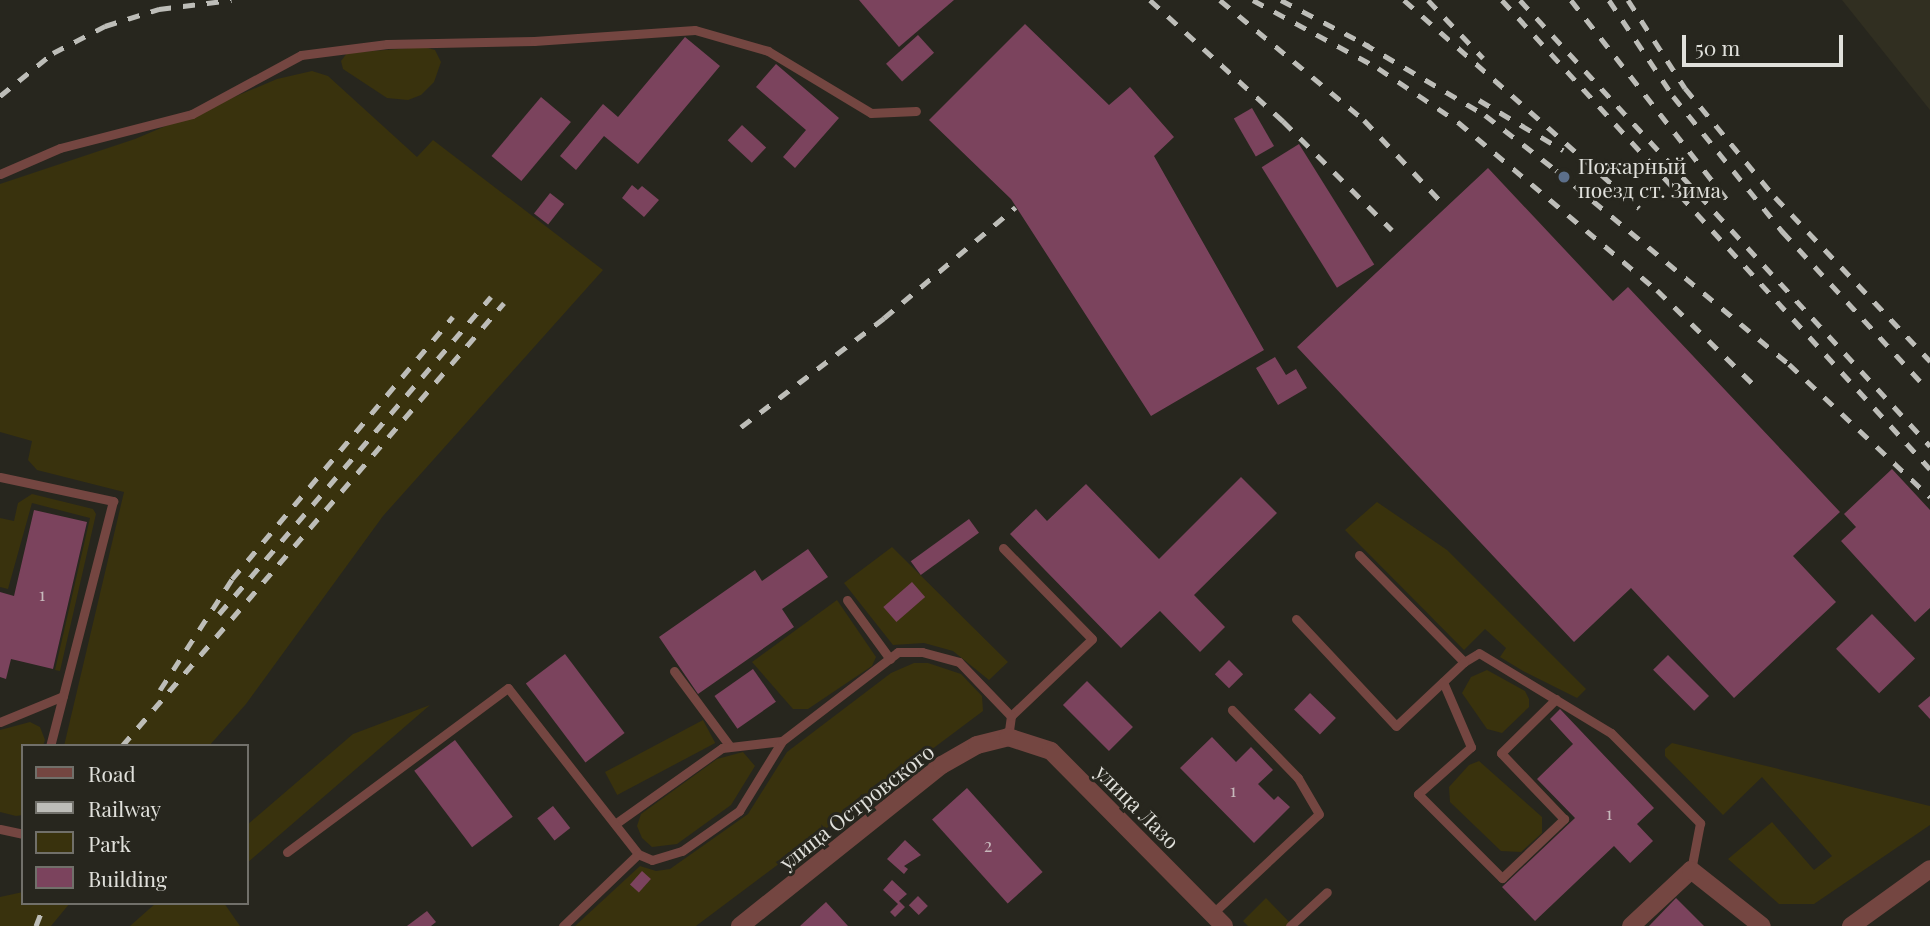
<!DOCTYPE html>
<html>
<head>
<meta charset="utf-8">
<style>
	body { margin:0 }
	#map { position:relative; width:1930px; height:926px; overflow:hidden; background:#27261e; font-family:"Playfair Display",serif }
	div>[style] { position:absolute }
	[style*='--x'] { left:calc(var(--x)*1px); top:calc(var(--y)*1px); width:calc(var(--w)*1px); rotate:calc(var(--a)*1deg) }
	.built>* { inset:0; background:#312f21 }
	.green>* { inset:0; background:#39320d; transform-origin:0 0 }
	.building>* { inset:0; background:#7b435d; transform-origin:0 0 }
	.lane>* { height:9px; margin:-4.5px; padding:0 4.5px; transform-origin:4.5px; border-radius:4.5px; background:#744641 }
	.street>* { height:18px; margin:-9px; padding:0 9px; transform-origin:9px; border-radius:9px; background:#744641 }
	.rail>* { height:5px; margin-top:-2.5px; transform-origin:0; background:repeating-linear-gradient(90deg,#bdbdb8 0 12px,transparent 0 24px) }
	.dots>* { width:19px; height:19px; translate:-50% -50%; box-sizing:border-box; border:4px solid #27261e; border-radius:50% }
	span { translate:-50% -50%; white-space:nowrap; text-align:center; line-height:1.15; -webkit-text-stroke:6px #27261e; paint-order:stroke }
	.number-label { font-size:18px; color:#c7b9bc }
	.number-label span { -webkit-text-stroke-width:0 }
	.poi-label { font-size:21px; color:#e0e0db }
	.left { translate:0 -50%; text-align:left }
	.street-label { font-size:21px; color:#e0e0db }
	.legend { position:absolute; left:21px; top:744px; width:228px; height:161px; box-sizing:border-box; background:#27261e; border:2px solid #71706a; margin:0; padding:9px 12px; list-style:none; font-size:21px; color:#e0e0db }
	.legend li { display:flex; align-items:center; gap:14px; height:35px }
	.legend b { width:35px; border:2px solid #71706a }
	.scale { position:absolute; left:1682px; top:35px; width:161px; height:32px; box-sizing:border-box; border:4px solid #e0e0db; border-top:0; padding-left:9px; font-size:21px; line-height:24px; white-space:nowrap; color:#e0e0db; -webkit-text-stroke:5px #27261e; paint-order:stroke }
</style>
</head>
<body>
<div id="map">
	<div class="built">
		<div style="clip-path:polygon(1842px 0,1930px 0,1930px 110px)"></div>
	</div>
	<div class="green">
		<div style="clip-path:polygon(424px 47px,435px 50px,441px 62px,434px 82px,421px 95px,408px 100px,387px 98px,343px 69px,341px 61px,347px 53px)"></div>
		<div style="clip-path:polygon(312px 71px,328px 76px,417px 157px,433px 140px,603px 270px,383px 516px,246px 704px,209px 746px,64px 746px,124px 492px,37px 470px,28px 460px,32px 441px,0 432px,0 184px,135px 139px,277px 79px)"></div>
		<div style="clip-path:polygon(32px 494px,93px 509px,96px 514px,60px 671px,55px 670px,90px 518px,32px 503px,8px 589px,0 587px,0 518px,14px 521px,18px 503px)"></div>
		<div style="clip-path:polygon(1377px 502px,1447px 550px,1586px 689px,1577px 698px,1523px 671px,1500px 657px,1506px 648px,1485px 629px,1464px 650px,1345px 530px)"></div>
		<div style="clip-path:polygon(892px 547px,1008px 662px,989px 680px,953px 651px,924px 643px,893px 645px,844px 583px)"></div>
		<div style="clip-path:polygon(837px 600px,876px 657px,872px 666px,808px 709px,793px 709px,752px 662px)"></div>
		<div style="clip-path:polygon(914px 663px,928px 663px,961px 674px,982px 696px,983px 711px,696px 926px,575px 926px,640px 866px,656px 871px,670px 869px,748px 814px,787px 752px,891px 673px)"></div>
		<div style="clip-path:polygon(1487px 670px,1525px 691px,1529px 699px,1529px 707px,1502px 733px,1487px 729px,1462px 693px,1471px 677px)"></div>
		<div style="clip-path:polygon(430px 705px,247px 863px,247px 825px,353px 734px)"></div>
		<div style="left:703px;top:720px;width:26px;height:111px;rotate:62deg"></div>
		<div style="clip-path:polygon(30px 722px,40px 727px,45px 740px,43px 746px,23px 746px,23px 815px,16px 816px,0 812px,0 730px)"></div>
		<div style="clip-path:polygon(1672px 743px,1930px 806px,1930px 825px,1814px 904px,1779px 904px,1728px 859px,1772px 822px,1814px 870px,1832px 856px,1762px 777px,1723px 815px,1665px 756px,1665px 749px)"></div>
		<div style="clip-path:polygon(743px 752px,755px 766px,731px 805px,677px 844px,652px 847px,642px 838px,637px 826px,641px 814px,717px 759px)"></div>
		<div style="clip-path:polygon(1479px 761px,1542px 817px,1542px 833px,1521px 852px,1501px 851px,1450px 802px,1449px 787px,1469px 765px)"></div>
		<div style="clip-path:polygon(23px 892px,23px 903px,70px 903px,51px 926px,0 926px,0 897px)"></div>
		<div style="clip-path:polygon(1266px 898px,1293px 926px,1248px 926px,1243px 921px)"></div>
		<div style="clip-path:polygon(156px 903px,224px 903px,240px 926px,130px 926px)"></div>
	</div>
	<div class="building">
		<div style="clip-path:polygon(859px 0,954px 0,899px 47px)"></div>
		<div style="clip-path:polygon(1025px 24px,1109px 105px,1130px 87px,1174px 137px,1154px 156px,1264px 350px,1151px 416px,1011px 199px,929px 120px)"></div>
		<div style="left:918px;top:35px;width:24px;height:43px;rotate:48deg"></div>
		<div style="clip-path:polygon(685px 37px,720px 66px,638px 164px,604px 136px,576px 170px,560px 156px,603px 104px,618px 117px)"></div>
		<div style="clip-path:polygon(776px 64px,839px 118px,795px 168px,783px 157px,806px 130px,756px 87px)"></div>
		<div style="left:541px;top:97px;width:39px;height:77px;rotate:40deg"></div>
		<div style="left:1252px;top:108px;width:44px;height:21px;rotate:60deg"></div>
		<div style="left:742px;top:125px;width:33px;height:21px;rotate:43deg"></div>
		<div style="left:1299px;top:144px;width:142px;height:44px;rotate:58deg"></div>
		<div style="clip-path:polygon(1488px 168px,1613px 301px,1628px 287px,1840px 512px,1793px 556px,1836px 602px,1734px 698px,1631px 588px,1574px 642px,1297px 347px)"></div>
		<div style="clip-path:polygon(632px 185px,638px 190px,642px 186px,659px 200px,644px 217px,622px 198px)"></div>
		<div style="left:550px;top:193px;width:18px;height:26px;rotate:38deg"></div>
		<div style="clip-path:polygon(1275px 357px,1286px 375px,1296px 369px,1307px 388px,1278px 405px,1256px 368px)"></div>
		<div style="clip-path:polygon(1892px 469px,1930px 510px,1930px 608px,1915px 622px,1841px 541px,1856px 527px,1844px 514px)"></div>
		<div style="clip-path:polygon(1241px 477px,1277px 513px,1194px 595px,1225px 627px,1200px 652px,1160px 611px,1121px 648px,1010px 534px,1036px 509px,1047px 521px,1086px 484px,1159px 559px)"></div>
		<div style="clip-path:polygon(34px 510px,87px 522px,53px 669px,11px 659px,6px 679px,0 677px,0 592px,14px 596px)"></div>
		<div style="left:969px;top:519px;width:17px;height:72px;rotate:54deg"></div>
		<div style="clip-path:polygon(808px 549px,828px 577px,782px 609px,794px 627px,698px 694px,659px 637px,755px 570px,762px 581px)"></div>
		<div style="left:912px;top:582px;width:20px;height:38px;rotate:49deg"></div>
		<div style="left:1872px;top:614px;width:62px;height:50px;rotate:46deg"></div>
		<div style="left:565px;top:654px;width:99px;height:49px;rotate:53deg"></div>
		<div style="left:1668px;top:655px;width:58px;height:21px;rotate:45deg"></div>
		<div style="left:1229px;top:660px;width:20px;height:20px;rotate:45deg"></div>
		<div style="left:753px;top:669px;width:40px;height:47px;rotate:55deg"></div>
		<div style="left:1087px;top:681px;width:65px;height:34px;rotate:45deg"></div>
		<div style="left:1310px;top:693px;width:36px;height:23px;rotate:44deg"></div>
		<div style="clip-path:polygon(1930px 696px,1930px 719px,1918px 706px)"></div>
		<div style="clip-path:polygon(1560px 709px,1654px 808px,1637px 824px,1653px 841px,1630px 863px,1614px 846px,1535px 921px,1502px 887px,1575px 818px,1537px 779px,1573px 744px,1550px 719px)"></div>
		<div style="clip-path:polygon(1212px 737px,1236px 762px,1251px 747px,1273px 770px,1258px 784px,1274px 800px,1278px 796px,1290px 807px,1254px 843px,1180px 768px)"></div>
		<div style="left:455px;top:740px;width:96px;height:51px;rotate:53deg"></div>
		<div style="left:967px;top:788px;width:113px;height:47px;rotate:48deg"></div>
		<div style="left:553px;top:806px;width:28px;height:20px;rotate:52deg"></div>
		<div style="clip-path:polygon(905px 840px,921px 855px,904px 866px,908px 869px,904px 874px,887px 859px)"></div>
		<div style="left:642px;top:871px;width:12px;height:18px;rotate:42deg"></div>
		<div style="clip-path:polygon(892px 880px,907px 894px,899px 901px,905px 907px,895px 917px,890px 912px,898px 904px,883px 890px)"></div>
		<div style="left:918px;top:896px;width:14px;height:13px;rotate:45deg"></div>
		<div style="clip-path:polygon(1676px 898px,1704px 926px,1649px 926px)"></div>
		<div style="clip-path:polygon(826px 902px,848px 926px,800px 926px)"></div>
		<div style="clip-path:polygon(427px 911px,436px 922px,431px 926px,407px 926px)"></div>
	</div>
	<div class="lane">
		<div style="--x:0;--y:174;--w:65;--a:-23.4"></div>
		<div style="--x:60;--y:148;--w:136;--a:-14.4"></div>
		<div style="--x:192;--y:114;--w:124;--a:-28.4"></div>
		<div style="--x:301;--y:55;--w:87;--a:-7.3"></div>
		<div style="--x:387;--y:44;--w:147;--a:-1.2"></div>
		<div style="--x:534;--y:41;--w:161;--a:-3.9"></div>
		<div style="--x:695;--y:30;--w:76;--a:16"></div>
		<div style="--x:768;--y:51;--w:120;--a:31"></div>
		<div style="--x:871;--y:113;--w:45;--a:-2.5"></div>
		<div style="--x:0;--y:477;--w:116;--a:12"></div>
		<div style="--x:113;--y:501;--w:253;--a:104.4"></div>
		<div style="--x:1003;--y:548;--w:127;--a:45.6"></div>
		<div style="--x:1092;--y:639;--w:112;--a:136.5"></div>
		<div style="--x:1011;--y:716;--w:21;--a:98"></div>
		<div style="--x:1359;--y:555;--w:150;--a:45.5"></div>
		<div style="--x:1464;--y:662;--w:17;--a:-31"></div>
		<div style="--x:1479;--y:653;--w:154;--a:31.2"></div>
		<div style="--x:1611;--y:733;--w:127;--a:45.3"></div>
		<div style="--x:1700;--y:823;--w:48;--a:100.8"></div>
		<div style="--x:847;--y:600;--w:73;--a:53.9"></div>
		<div style="--x:1296;--y:619;--w:146;--a:46.9"></div>
		<div style="--x:1396;--y:726;--w:93;--a:-43.3"></div>
		<div style="--x:674;--y:671;--w:92;--a:53.4"></div>
		<div style="--x:1443;--y:682;--w:71;--a:66.7"></div>
		<div style="--x:1471;--y:747;--w:71;--a:138.4"></div>
		<div style="--x:1418;--y:794;--w:119;--a:45"></div>
		<div style="--x:1502;--y:878;--w:86;--a:-43.6"></div>
		<div style="--x:1564;--y:819;--w:91;--a:-133.7"></div>
		<div style="--x:1501;--y:753;--w:77;--a:-44.5"></div>
		<div style="--x:0;--y:722;--w:68;--a:-22.4"></div>
		<div style="--x:615;--y:824;--w:131;--a:-35.4"></div>
		<div style="--x:722;--y:748;--w:60;--a:-6.7"></div>
		<div style="--x:0;--y:829;--w:24;--a:12"></div>
		<div style="--x:287;--y:852;--w:275;--a:-36.6"></div>
		<div style="--x:508;--y:688;--w:211;--a:51.9"></div>
		<div style="--x:638;--y:854;--w:15;--a:23"></div>
		<div style="--x:652;--y:860;--w:31;--a:-17"></div>
		<div style="--x:682;--y:851;--w:70;--a:-35.1"></div>
		<div style="--x:739;--y:811;--w:82;--a:-58.4"></div>
		<div style="--x:782;--y:741;--w:146;--a:-37.5"></div>
		<div style="--x:898;--y:652;--w:24;--a:0"></div>
		<div style="--x:922;--y:652;--w:38;--a:15"></div>
		<div style="--x:959;--y:662;--w:75;--a:46.1"></div>
		<div style="--x:1212;--y:914;--w:146;--a:-43.1"></div>
		<div style="--x:1319;--y:814;--w:42;--a:-120.3"></div>
		<div style="--x:1298;--y:778;--w:95;--a:-134.1"></div>
		<div style="--x:563;--y:926;--w:104;--a:-43.8"></div>
		<div style="--x:1290;--y:926;--w:50;--a:-42.6"></div>
	</div>
	<div class="street">
		<div style="--x:740;--y:926;--w:258;--a:-38.6"></div>
		<div style="--x:942;--y:765;--w:40;--a:-29.7"></div>
		<div style="--x:977;--y:745;--w:32;--a:-14"></div>
		<div style="--x:1008;--y:737;--w:45;--a:18"></div>
		<div style="--x:1051;--y:751;--w:246;--a:45.3"></div>
		<div style="--x:1631;--y:926;--w:82;--a:-43"></div>
		<div style="--x:1691;--y:870;--w:90;--a:38.3"></div>
		<div style="--x:1851;--y:926;--w:97;--a:-35.8"></div>
	</div>
	<div class="rail">
		<div style="--x:1150;--y:0;--w:180;--a:42.3"></div>
		<div style="--x:1283;--y:121;--w:154;--a:45"></div>
		<div style="--x:1220;--y:0;--w:187;--a:39.8"></div>
		<div style="--x:1364;--y:120;--w:120;--a:46.7"></div>
		<div style="--x:1253;--y:0;--w:142;--a:28.5"></div>
		<div style="--x:1378;--y:68;--w:97;--a:34"></div>
		<div style="--x:1458;--y:122;--w:260;--a:40.2"></div>
		<div style="--x:1657;--y:290;--w:136;--a:44.4"></div>
		<div style="--x:1281;--y:0;--w:99;--a:27.6"></div>
		<div style="--x:1404;--y:0;--w:314;--a:41.5"></div>
		<div style="--x:1428;--y:0;--w:80;--a:46.5"></div>
		<div style="--x:1502;--y:0;--w:635;--a:47.62"></div>
		<div style="--x:1520;--y:0;--w:606;--a:47.41"></div>
		<div style="--x:1571;--y:0;--w:254;--a:52"></div>
		<div style="--x:1609;--y:0;--w:115;--a:56.3"></div>
		<div style="--x:1673;--y:96;--w:174;--a:51.1"></div>
		<div style="--x:1782;--y:231;--w:204;--a:47.4"></div>
		<div style="--x:1628;--y:0;--w:105;--a:57.1"></div>
		<div style="--x:1685;--y:88;--w:141;--a:50.5"></div>
		<div style="--x:1775;--y:197;--w:226;--a:46.6"></div>
		<div style="--x:1363;--y:43;--w:142;--a:30.5"></div>
		<div style="--x:1485;--y:115;--w:90;--a:37.8"></div>
		<div style="--x:1556;--y:170;--w:303;--a:39.8"></div>
		<div style="--x:1789;--y:364;--w:194;--a:43.3"></div>
		<div style="--x:0;--y:96;--w:68;--a:-39.1"></div>
		<div style="--x:53;--y:53;--w:59;--a:-27.4"></div>
		<div style="--x:105;--y:26;--w:57;--a:-17.5"></div>
		<div style="--x:159;--y:9;--w:73;--a:-7.1"></div>
		<div style="--x:1479;--y:100;--w:98;--a:30.8"></div>
		<div style="--x:741;--y:427;--w:180;--a:-37.3"></div>
		<div style="--x:884;--y:318;--w:172;--a:-40.1"></div>
		<div style="--x:219;--y:614;--w:418;--a:-49.4"></div>
		<div style="--x:160;--y:690;--w:132;--a:-57"></div>
		<div style="--x:232;--y:579;--w:343;--a:-49.9"></div>
		<div style="--x:122;--y:746;--w:585;--a:-49.23"></div>
		<div style="--x:36;--y:926;--w:25;--a:-69"></div>
	</div>
	<div class="dots">
		<div style="left:1564px;top:177px;background:#5c6f8a"></div>
	</div>
	<div class="number-label">
		<span style="left:42px;top:594px">1</span>
		<span style="left:1233px;top:790px">1</span>
		<span style="left:1609px;top:813px">1</span>
		<span style="left:988px;top:845px">2</span>
	</div>
	<div class="poi-label">
		<span class="left" style="left:1578px;top:177px">Пожарный<br>поезд ст. Зима</span>
	</div>
	<div class="street-label">
		<span style="left:856px;top:806px;rotate:-38deg">улица Островского</span>
		<span style="left:1138px;top:806px;rotate:45deg">улица Лазо</span>
	</div>
	<ul class="legend">
	<li><b style="height:9px;background:#744641"></b>Road</li>
	<li><b style="height:9px;background:#bdbdb8"></b>Railway</li>
	<li><b style="height:19px;background:#39320d"></b>Park</li>
	<li><b style="height:19px;background:#7b435d"></b>Building</li>
	</ul>
	<div class="scale">50 m</div>
</div>
</body>
</html>
